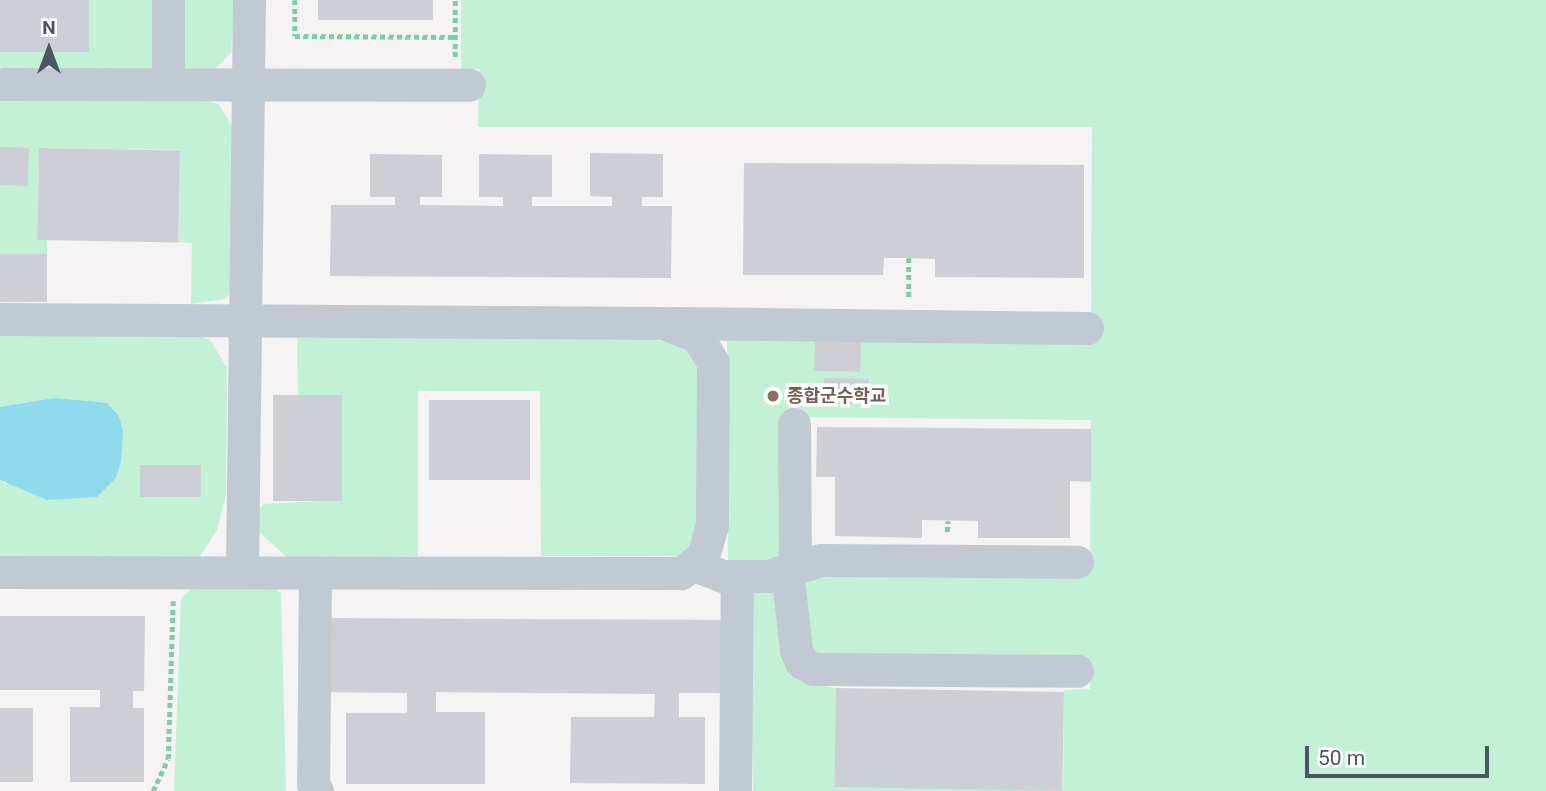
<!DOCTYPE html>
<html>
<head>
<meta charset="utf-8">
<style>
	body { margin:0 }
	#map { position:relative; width:1546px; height:791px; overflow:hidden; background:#f5f3f3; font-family:Roboto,"Noto Sans KR",sans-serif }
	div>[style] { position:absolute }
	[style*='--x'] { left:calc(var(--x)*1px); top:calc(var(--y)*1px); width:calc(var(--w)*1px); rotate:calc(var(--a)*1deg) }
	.green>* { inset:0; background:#c3f1d5 }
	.water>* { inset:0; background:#90daee }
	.building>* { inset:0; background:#cdcfd5; transform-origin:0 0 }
	.path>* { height:4.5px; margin-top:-2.25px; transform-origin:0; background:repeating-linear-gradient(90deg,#7ad0a6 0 5px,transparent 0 8.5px) }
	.minor>* { height:33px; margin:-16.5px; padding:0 16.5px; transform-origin:16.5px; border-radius:16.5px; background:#c1cad2 }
	.dots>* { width:19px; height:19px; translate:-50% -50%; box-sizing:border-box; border:4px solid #fff; border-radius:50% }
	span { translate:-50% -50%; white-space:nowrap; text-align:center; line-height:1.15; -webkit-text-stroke:7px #fff; paint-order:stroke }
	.education-label { font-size:18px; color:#785e54; font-weight:700 }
	.left { translate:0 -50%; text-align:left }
	.north { position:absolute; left:14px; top:14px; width:70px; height:70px; -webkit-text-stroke:5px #fff; paint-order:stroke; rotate:0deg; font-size:19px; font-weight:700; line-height:28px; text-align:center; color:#4a5661 }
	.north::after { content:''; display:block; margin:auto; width:24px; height:32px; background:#4a5661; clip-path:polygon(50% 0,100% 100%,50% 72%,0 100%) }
	.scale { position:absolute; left:1305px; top:746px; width:184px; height:32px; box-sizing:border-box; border:4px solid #4a5661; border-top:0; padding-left:9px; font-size:21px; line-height:24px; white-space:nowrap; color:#4a5661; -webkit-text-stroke:5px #fff; paint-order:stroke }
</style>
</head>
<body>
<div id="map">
	<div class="green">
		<div style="clip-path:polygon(89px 0,158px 0,159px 59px,151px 72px,4px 71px,0 66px,0 52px,89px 51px)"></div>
		<div style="clip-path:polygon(176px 0,235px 0,231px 53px,214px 70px,181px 71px)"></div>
		<div style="clip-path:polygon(461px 0,1546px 0,1546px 791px,753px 791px,750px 583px,784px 582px,809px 684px,836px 688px,835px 787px,1063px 789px,1064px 690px,1090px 689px,1090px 662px,806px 654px,804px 576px,1090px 570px,1091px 420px,782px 417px,783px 560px,728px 561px,727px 329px,1091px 333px,1092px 127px,478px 127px,479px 69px,461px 69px)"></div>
		<div style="clip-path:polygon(0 96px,208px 100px,219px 105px,232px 126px,232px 291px,225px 299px,191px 304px,192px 243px,179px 242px,180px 150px,39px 148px,38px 239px,47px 240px,47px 254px,0 254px)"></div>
		<div style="clip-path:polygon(0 333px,194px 333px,210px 340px,227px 368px,226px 494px,217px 530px,199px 558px,0 560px,0 480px,7px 485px,7px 407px,0 407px)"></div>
		<div style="clip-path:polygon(297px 338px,653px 339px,686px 348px,697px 368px,700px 523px,689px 549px,678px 556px,541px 556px,540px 391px,418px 391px,418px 556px,289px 559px,260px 533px,257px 512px,263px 504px,342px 500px,342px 395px,298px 395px)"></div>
		<div style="clip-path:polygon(195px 586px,273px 587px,281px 593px,286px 791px,174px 791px,181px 598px)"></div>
	</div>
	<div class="water">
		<div style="clip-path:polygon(55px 398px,107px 403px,119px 416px,123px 431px,121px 461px,116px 478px,97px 497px,47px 500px,0 480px,0 407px)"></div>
	</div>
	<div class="building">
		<div style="left:0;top:0;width:89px;height:52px"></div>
		<div style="left:318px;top:0;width:115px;height:20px"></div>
		<div style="left:0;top:147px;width:29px;height:38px;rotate:2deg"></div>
		<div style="left:39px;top:148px;width:141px;height:92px;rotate:1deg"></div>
		<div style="clip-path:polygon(590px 153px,663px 154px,663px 197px,642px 197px,642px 206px,672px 206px,671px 278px,330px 276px,331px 205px,395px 205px,395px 197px,370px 197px,370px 154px,442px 155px,442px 197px,420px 197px,420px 205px,503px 206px,503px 197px,479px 197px,479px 154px,552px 155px,552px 197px,532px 197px,532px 206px,612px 206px,612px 197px,590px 196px)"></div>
		<div style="clip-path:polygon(744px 163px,1084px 165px,1084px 278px,935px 277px,935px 259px,909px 258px,884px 258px,883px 275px,743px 275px)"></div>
		<div style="left:0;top:254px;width:47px;height:48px"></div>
		<div style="left:815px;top:335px;width:46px;height:36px;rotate:1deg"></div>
		<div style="clip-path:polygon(824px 378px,869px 379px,869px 404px,815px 403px,815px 392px,824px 392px)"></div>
		<div style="left:273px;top:395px;width:69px;height:106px"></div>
		<div style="left:429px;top:400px;width:101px;height:80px"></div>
		<div style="clip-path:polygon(817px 427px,1091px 429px,1091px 482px,1070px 481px,1070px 538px,978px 538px,978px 521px,922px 520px,922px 538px,835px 536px,835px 477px,816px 477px)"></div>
		<div style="left:140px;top:465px;width:61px;height:32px"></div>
		<div style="clip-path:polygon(0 616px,145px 616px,144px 691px,133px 691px,133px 708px,144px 708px,144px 782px,70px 782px,70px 707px,100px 707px,100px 690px,0 690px)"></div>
		<div style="clip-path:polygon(323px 618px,731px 620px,731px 693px,679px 693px,679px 717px,705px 717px,705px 784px,570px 783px,571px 717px,654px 717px,655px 694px,436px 692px,436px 712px,485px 712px,485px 784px,346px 784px,346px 713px,407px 713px,407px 693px,323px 692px)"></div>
		<div style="left:836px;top:688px;width:228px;height:99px;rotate:1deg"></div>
		<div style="left:0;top:708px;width:33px;height:74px"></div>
	</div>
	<div class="path">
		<div style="--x:295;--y:0;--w:36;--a:90"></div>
		<div style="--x:295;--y:36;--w:160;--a:0.4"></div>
		<div style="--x:455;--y:57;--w:57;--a:-90"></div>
		<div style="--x:909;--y:258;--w:41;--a:90"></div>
		<div style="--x:947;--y:532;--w:11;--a:-85"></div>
		<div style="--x:153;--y:791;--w:35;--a:-65"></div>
		<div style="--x:168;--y:759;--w:158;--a:-88.2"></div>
	</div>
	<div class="minor">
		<div style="--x:168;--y:0;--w:84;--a:90"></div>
		<div style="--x:0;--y:84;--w:469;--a:0.1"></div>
		<div style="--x:0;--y:319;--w:663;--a:0.35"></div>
		<div style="--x:663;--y:323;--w:36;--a:21"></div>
		<div style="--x:697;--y:336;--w:31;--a:59"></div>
		<div style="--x:713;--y:363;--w:162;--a:90.4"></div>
		<div style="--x:712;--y:525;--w:32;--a:106"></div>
		<div style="--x:703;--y:556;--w:28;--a:142"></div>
		<div style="--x:681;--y:573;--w:681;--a:-179.92"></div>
		<div style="--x:672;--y:323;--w:415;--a:0.7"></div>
		<div style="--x:794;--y:424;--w:143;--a:89.6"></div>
		<div style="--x:694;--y:565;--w:31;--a:21"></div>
		<div style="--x:723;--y:576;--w:45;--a:0"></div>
		<div style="--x:768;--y:576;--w:55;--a:-16.8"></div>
		<div style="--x:821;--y:560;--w:256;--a:0.4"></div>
		<div style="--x:787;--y:570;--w:81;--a:83.6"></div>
		<div style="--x:796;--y:650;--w:13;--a:67"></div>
		<div style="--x:801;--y:662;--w:14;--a:30"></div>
		<div style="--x:813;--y:669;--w:264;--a:0.4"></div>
		<div style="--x:242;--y:572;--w:572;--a:-89.3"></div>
		<div style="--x:315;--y:573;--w:211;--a:90.5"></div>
		<div style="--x:313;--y:784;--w:8;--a:60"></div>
		<div style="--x:735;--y:791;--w:215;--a:-89.5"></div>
	</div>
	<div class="dots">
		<div style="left:773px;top:396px;background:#8d6e63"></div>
	</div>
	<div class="education-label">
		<span class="left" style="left:787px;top:396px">종합군수학교</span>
	</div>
	<div class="north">N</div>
	<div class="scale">50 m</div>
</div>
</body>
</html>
